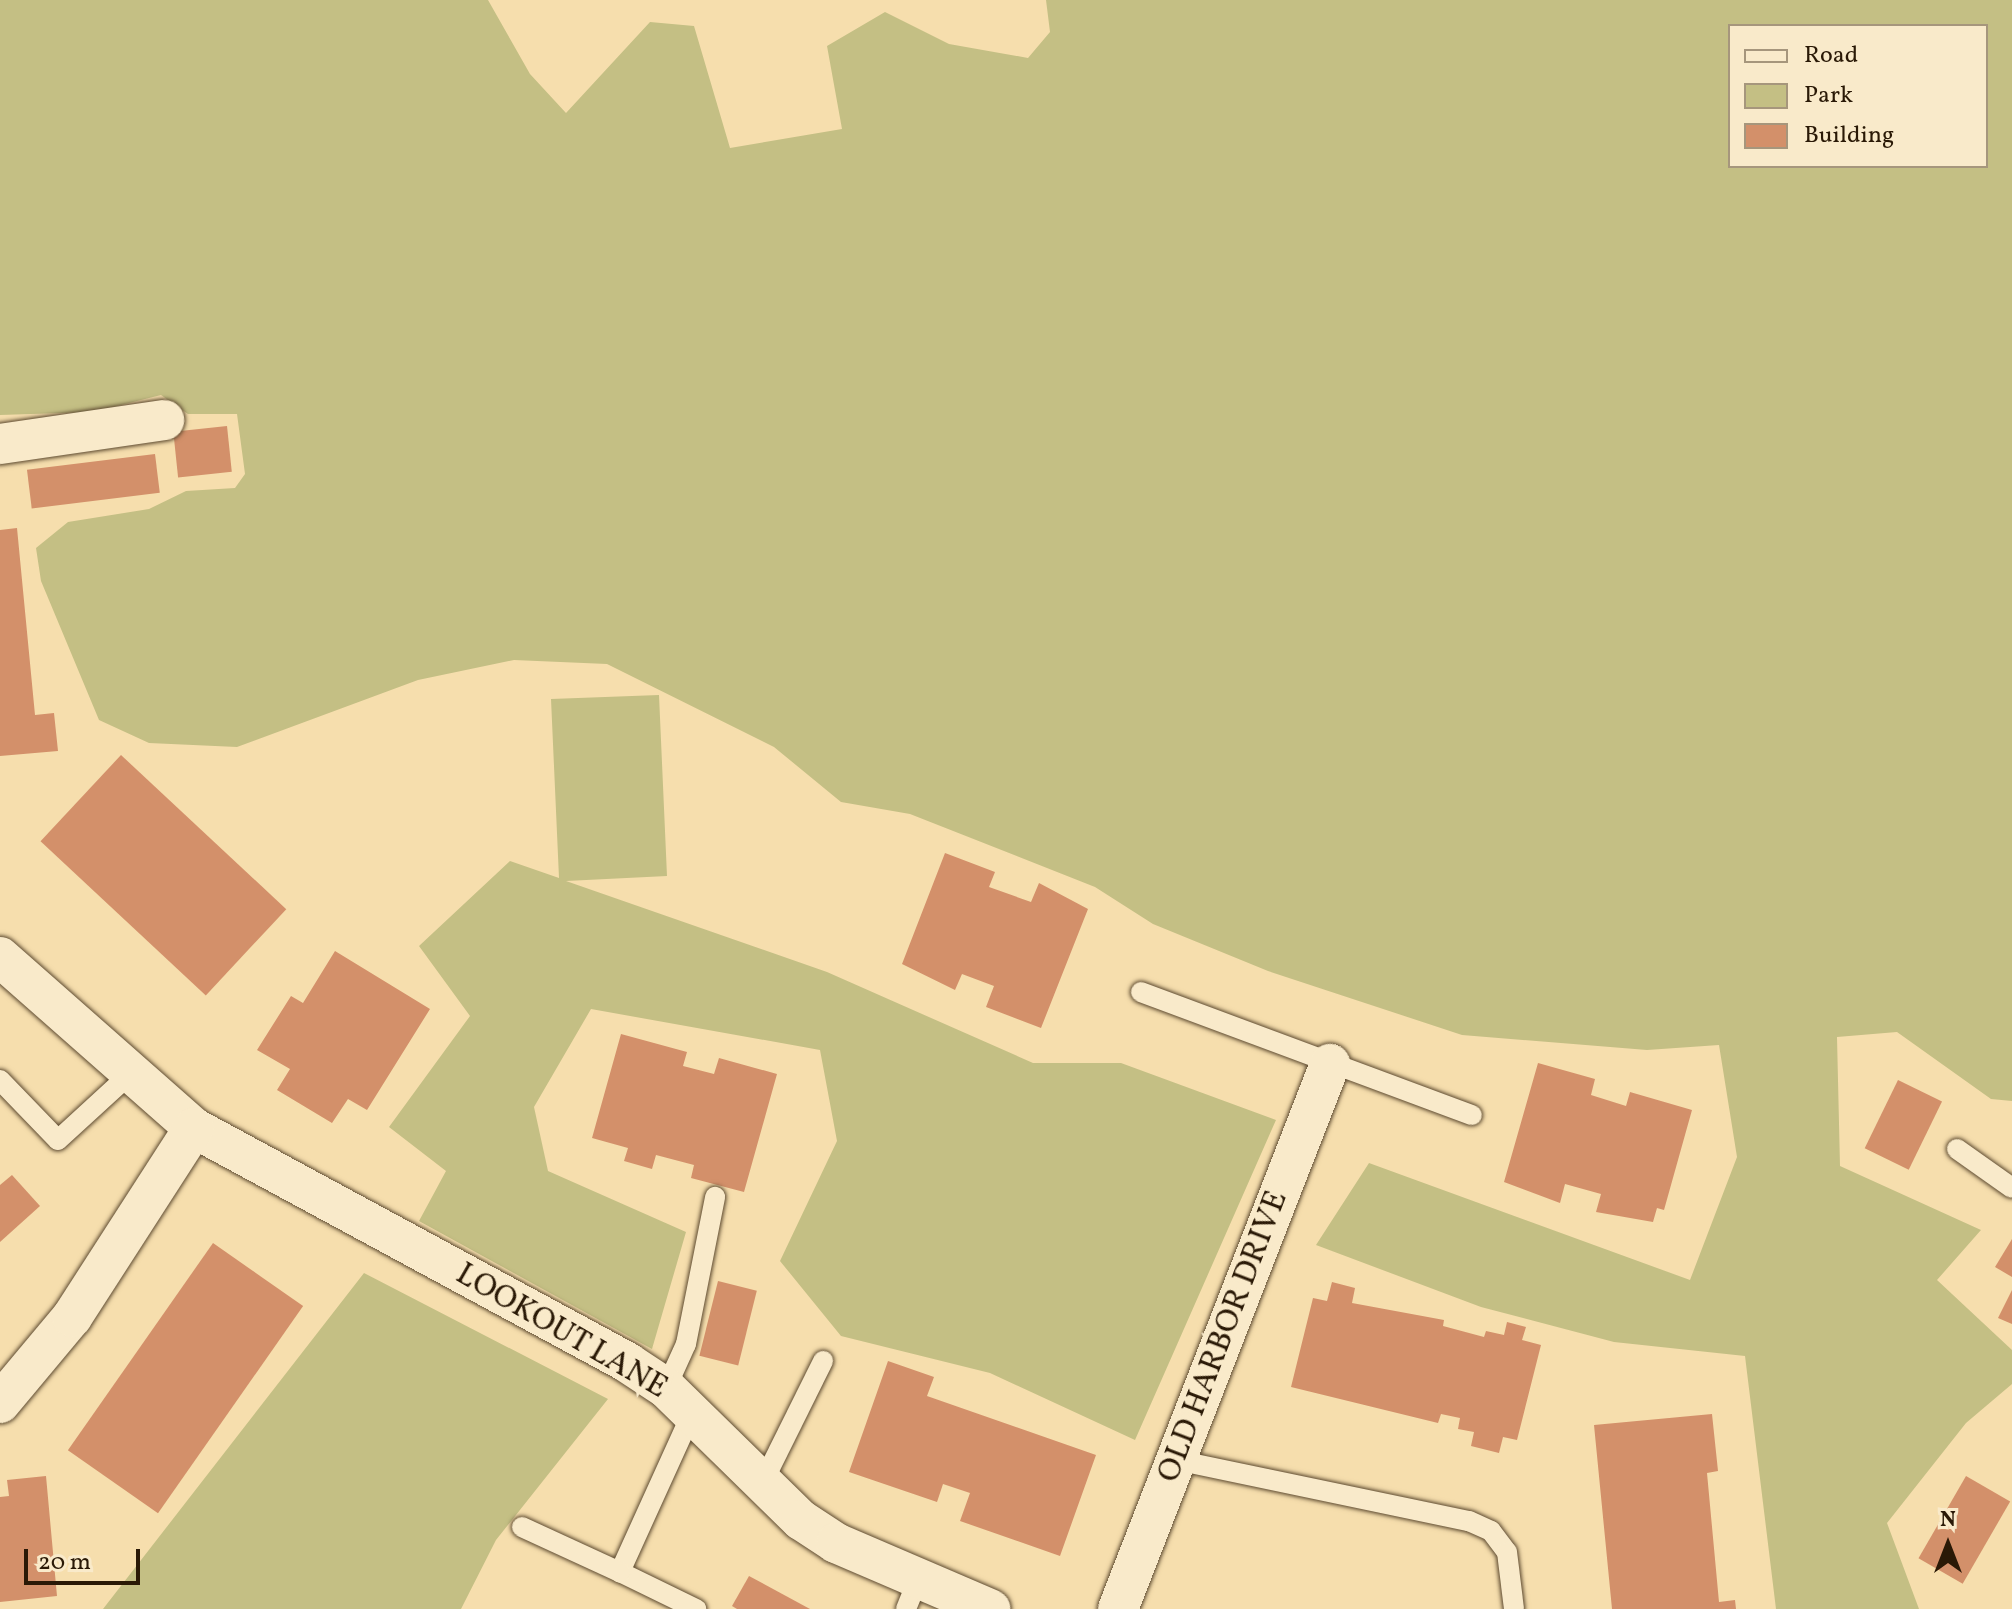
<!DOCTYPE html>
<html>
<head>
<meta charset="utf-8">
<style>
	body { margin:0 }
	#map { position:relative; width:2012px; height:1609px; overflow:hidden; background:#f6dead; font-family:Vollkorn,serif }
	div>[style] { position:absolute }
	[style*='--x'] { left:calc(var(--x)*1px); top:calc(var(--y)*1px); width:calc(var(--w)*1px); rotate:calc(var(--a)*1deg) }
	.green>* { inset:0; background:#c4bf84 }
	.building>* { inset:0; background:#d3906a; transform-origin:0 0 }
	.roads { filter:drop-shadow(0 0 2px #5d4a30) drop-shadow(0 0 2px #5d4a30) }
	.service>* { height:20px; margin:-10px; padding:0 10px; transform-origin:10px; border-radius:10px; background:#f9eaca }
	.minor>* { height:40px; margin:-20px; padding:0 20px; transform-origin:20px; border-radius:20px; background:#f9eaca }
	span { translate:-50% -50%; white-space:nowrap; text-align:center; line-height:1.15; -webkit-text-stroke:8px #f9eaca; paint-order:stroke }
	.street-label { font-size:32px; color:#2a1906 }
	.legend { position:absolute; left:1728px; top:24px; width:260px; height:144px; box-sizing:border-box; background:#f9eaca; border:2px solid #a6967c; margin:0; padding:10px 14px; list-style:none; font-size:24px; color:#2a1906 }
	.legend li { display:flex; align-items:center; gap:16px; height:40px }
	.legend b { width:40px; border:2px solid #a6967c }
	.north { position:absolute; left:1908px; top:1505px; width:80px; height:80px; -webkit-text-stroke:6px #f9eaca; paint-order:stroke; rotate:0deg; font-size:22px; font-weight:700; line-height:32px; text-align:center; color:#2a1906 }
	.north::after { content:''; display:block; margin:auto; width:28px; height:36px; background:#2a1906; clip-path:polygon(50% 0,100% 100%,50% 72%,0 100%) }
	.scale { position:absolute; left:24px; top:1549px; width:116px; height:36px; box-sizing:border-box; border:4px solid #2a1906; border-top:0; padding-left:10px; font-size:24px; line-height:28px; white-space:nowrap; color:#2a1906; -webkit-text-stroke:6px #f9eaca; paint-order:stroke }
</style>
</head>
<body>
<div id="map">
	<div class="green">
		<div style="clip-path:polygon(evenodd,0 0,488px 0,530px 74px,566px 113px,650px 22px,694px 26px,730px 148px,842px 129px,827px 46px,885px 12px,949px 44px,1028px 58px,1050px 32px,1046px 0,2012px 0,2012px 1101px,1991px 1099px,1897px 1032px,1837px 1037px,1840px 1166px,1981px 1230px,1937px 1280px,2012px 1350px,2012px 1384px,1966px 1423px,1887px 1523px,1919px 1609px,1776px 1609px,1745px 1356px,1614px 1342px,1481px 1307px,1316px 1245px,1369px 1163px,1690px 1280px,1737px 1157px,1719px 1045px,1647px 1050px,1462px 1035px,1268px 971px,1153px 924px,1095px 887px,910px 814px,841px 802px,774px 747px,607px 664px,514px 660px,418px 680px,237px 747px,149px 743px,99px 720px,41px 581px,36px 548px,68px 522px,149px 509px,186px 491px,235px 488px,245px 474px,237px 414px,188px 414px,161px 395px,93px 412px,0 415px,0 0,1730px 26px,1986px 26px,1986px 166px,1730px 166px,1730px 26px)"></div>
		<div style="clip-path:polygon(659px 695px,667px 876px,566px 881px,827px 972px,1033px 1063px,1121px 1063px,1276px 1120px,1135px 1440px,990px 1373px,841px 1336px,780px 1261px,837px 1141px,820px 1050px,591px 1009px,534px 1107px,548px 1171px,686px 1232px,652px 1349px,419px 1221px,446px 1171px,389px 1127px,470px 1016px,419px 946px,510px 861px,559px 878px,551px 699px)"></div>
		<div style="clip-path:polygon(364px 1273px,608px 1399px,496px 1540px,461px 1609px,103px 1609px)"></div>
	</div>
	<div class="building">
		<div style="left:227px;top:426px;width:46px;height:54px;rotate:84deg"></div>
		<div style="left:155px;top:454px;width:39px;height:129px;rotate:83deg"></div>
		<div style="clip-path:polygon(17px 528px,35px 715px,54px 713px,58px 751px,0 756px,0 530px)"></div>
		<div style="left:121px;top:755px;width:226px;height:118px;rotate:43deg"></div>
		<div style="clip-path:polygon(945px 853px,995px 872px,989px 887px,1031px 902px,1039px 883px,1088px 909px,1041px 1028px,986px 1007px,994px 986px,962px 974px,955px 990px,902px 964px)"></div>
		<div style="clip-path:polygon(335px 951px,430px 1009px,367px 1110px,348px 1099px,332px 1123px,277px 1090px,290px 1069px,257px 1050px,291px 996px,303px 1003px)"></div>
		<div style="clip-path:polygon(621px 1034px,687px 1052px,683px 1066px,714px 1074px,719px 1058px,777px 1074px,744px 1192px,691px 1178px,694px 1165px,656px 1155px,652px 1169px,624px 1161px,628px 1148px,592px 1138px)"></div>
		<div style="clip-path:polygon(1538px 1063px,1595px 1079px,1591px 1095px,1626px 1106px,1630px 1092px,1692px 1110px,1664px 1210px,1657px 1208px,1653px 1222px,1596px 1212px,1601px 1194px,1565px 1184px,1560px 1203px,1504px 1182px)"></div>
		<div style="left:1898px;top:1080px;width:49px;height:76px;rotate:26deg"></div>
		<div style="clip-path:polygon(12px 1175px,40px 1206px,0 1242px,0 1185px)"></div>
		<div style="clip-path:polygon(2012px 1239px,2012px 1277px,1995px 1267px)"></div>
		<div style="left:213px;top:1243px;width:110px;height:253px;rotate:35deg"></div>
		<div style="left:718px;top:1281px;width:40px;height:77px;rotate:14deg"></div>
		<div style="clip-path:polygon(1332px 1282px,1355px 1288px,1352px 1303px,1444px 1320px,1443px 1326px,1484px 1337px,1486px 1331px,1504px 1335px,1507px 1322px,1526px 1327px,1522px 1340px,1541px 1345px,1517px 1440px,1503px 1437px,1499px 1453px,1471px 1446px,1474px 1432px,1458px 1429px,1460px 1418px,1441px 1414px,1438px 1423px,1291px 1387px,1313px 1298px,1327px 1301px)"></div>
		<div style="clip-path:polygon(2012px 1290px,2012px 1324px,1998px 1318px)"></div>
		<div style="clip-path:polygon(888px 1361px,934px 1377px,927px 1396px,1096px 1455px,1060px 1556px,960px 1521px,970px 1493px,943px 1484px,937px 1502px,849px 1472px)"></div>
		<div style="clip-path:polygon(1712px 1414px,1718px 1471px,1707px 1473px,1719px 1602px,1735px 1600px,1736px 1609px,1612px 1609px,1594px 1425px)"></div>
		<div style="clip-path:polygon(46px 1476px,57px 1596px,0 1602px,0 1497px,9px 1496px,7px 1480px)"></div>
		<div style="left:1966px;top:1476px;width:51px;height:95px;rotate:30deg"></div>
		<div style="clip-path:polygon(749px 1576px,810px 1609px,737px 1609px,732px 1606px)"></div>
	</div>
	<div class="roads">
		<div class="service">
			<div style="--x:1141;--y:992;--w:353;--a:20.4"></div>
			<div style="--x:0;--y:1080;--w:83;--a:46"></div>
			<div style="--x:58;--y:1140;--w:96;--a:-42.5"></div>
			<div style="--x:1957;--y:1149;--w:67;--a:35.3"></div>
			<div style="--x:666;--y:1388;--w:48;--a:-65.6"></div>
			<div style="--x:686;--y:1344;--w:150;--a:-78.8"></div>
			<div style="--x:692;--y:1413;--w:175;--a:114.4"></div>
			<div style="--x:620;--y:1572;--w:85;--a:26"></div>
			<div style="--x:1176;--y:1460;--w:299;--a:11.8"></div>
			<div style="--x:1469;--y:1521;--w:24;--a:24"></div>
			<div style="--x:1491;--y:1531;--w:26;--a:53"></div>
			<div style="--x:1507;--y:1552;--w:57;--a:83"></div>
			<div style="--x:764;--y:1480;--w:133;--a:-63.6"></div>
			<div style="--x:522;--y:1527;--w:108;--a:24.7"></div>
			<div style="--x:906;--y:1609;--w:31;--a:-68"></div>
		</div>
		<div class="minor">
			<div style="--x:0;--y:444;--w:166;--a:-8.3"></div>
			<div style="--x:0;--y:957;--w:259;--a:41.4"></div>
			<div style="--x:194;--y:1128;--w:494;--a:28.4"></div>
			<div style="--x:628;--y:1363;--w:45;--a:33.3"></div>
			<div style="--x:666;--y:1388;--w:189;--a:44.4"></div>
			<div style="--x:801;--y:1520;--w:42;--a:33.3"></div>
			<div style="--x:836;--y:1543;--w:168;--a:23.2"></div>
			<div style="--x:0;--y:1403;--w:112;--a:-50.1"></div>
			<div style="--x:72;--y:1317;--w:225;--a:-57.2"></div>
			<div style="--x:1118;--y:1609;--w:585;--a:-68.74"></div>
		</div>
	</div>
	<div class="street-label">
		<span style="left:561px;top:1332px;rotate:30deg">LOOKOUT LANE</span>
		<span style="left:1224px;top:1337px;rotate:-69deg">OLD HARBOR DRIVE</span>
	</div>
	<ul class="legend">
	<li><b style="height:10px;background:#f9eaca"></b>Road</li>
	<li><b style="height:22px;background:#c4bf84"></b>Park</li>
	<li><b style="height:22px;background:#d3906a"></b>Building</li>
	</ul>
	<div class="north">N</div>
	<div class="scale">20 m</div>
</div>
</body>
</html>
